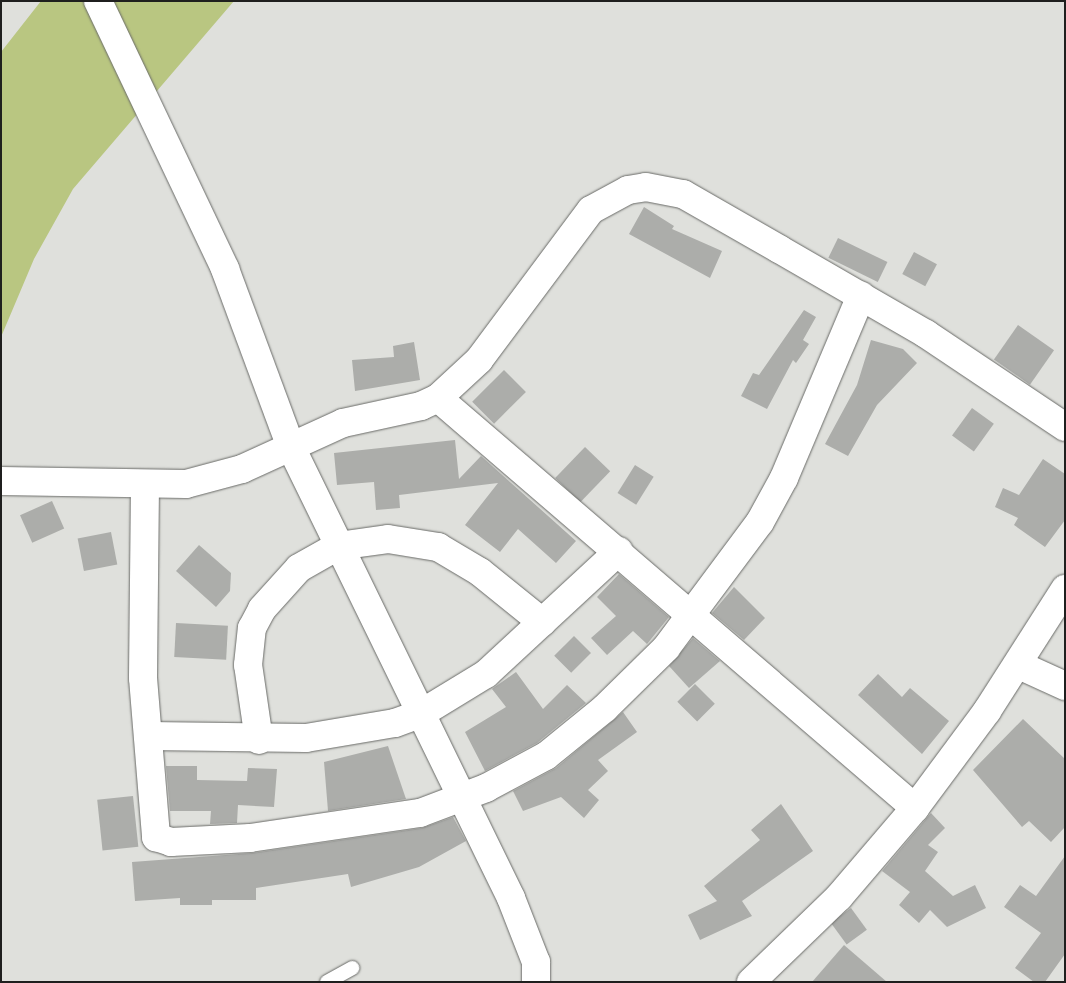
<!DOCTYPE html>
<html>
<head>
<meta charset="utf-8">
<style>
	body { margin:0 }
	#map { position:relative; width:1066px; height:983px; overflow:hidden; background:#dfe0dc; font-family:Karla,sans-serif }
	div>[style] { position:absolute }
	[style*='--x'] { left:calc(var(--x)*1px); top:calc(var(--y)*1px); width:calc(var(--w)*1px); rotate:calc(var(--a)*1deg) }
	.water>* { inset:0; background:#b9c681 }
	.building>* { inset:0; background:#acadaa; transform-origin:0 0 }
	.roads { filter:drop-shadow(0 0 1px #696a67) drop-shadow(0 0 1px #696a67) }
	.service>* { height:14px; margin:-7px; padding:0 7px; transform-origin:7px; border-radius:7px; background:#fff }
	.minor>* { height:28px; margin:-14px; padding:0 14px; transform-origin:14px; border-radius:14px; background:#fff }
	span { translate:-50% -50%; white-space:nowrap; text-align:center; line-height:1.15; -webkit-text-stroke:4.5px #dfe0dc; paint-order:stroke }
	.frame { position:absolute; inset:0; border:2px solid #1f1f1e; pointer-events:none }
</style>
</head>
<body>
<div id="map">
	<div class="water">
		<div style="clip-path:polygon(41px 1px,234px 1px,73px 189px,34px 259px,1px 337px,1px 52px)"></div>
	</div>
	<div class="building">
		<div style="clip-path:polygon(644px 207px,674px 226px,672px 229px,722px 251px,710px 278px,629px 234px)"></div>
		<div style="left:838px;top:238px;width:55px;height:22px;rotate:26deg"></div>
		<div style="left:914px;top:252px;width:26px;height:25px;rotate:28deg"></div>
		<div style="clip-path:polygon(804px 310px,816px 317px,803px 340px,809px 344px,796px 363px,793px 360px,767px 409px,741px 396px,753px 373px,759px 375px)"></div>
		<div style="left:1018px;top:325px;width:44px;height:42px;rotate:35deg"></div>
		<div style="clip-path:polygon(871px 340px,903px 349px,917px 363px,877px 405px,848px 456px,825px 444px,857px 385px)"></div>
		<div style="clip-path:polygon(414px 342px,420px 380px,355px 391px,352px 360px,394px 357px,393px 346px)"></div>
		<div style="left:504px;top:370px;width:31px;height:45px;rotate:45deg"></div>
		<div style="left:972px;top:408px;width:27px;height:34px;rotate:36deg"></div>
		<div style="clip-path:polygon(455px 440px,459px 479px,481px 456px,576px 541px,556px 563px,518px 529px,500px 552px,465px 525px,498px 483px,399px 495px,400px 508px,376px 510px,374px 482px,337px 485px,334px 453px)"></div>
		<div style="left:585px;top:447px;width:35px;height:43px;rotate:44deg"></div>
		<div style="clip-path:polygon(1043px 459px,1065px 474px,1065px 520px,1045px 547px,1014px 525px,1018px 518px,995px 507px,1003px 488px,1019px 495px)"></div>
		<div style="left:635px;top:465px;width:22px;height:33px;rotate:32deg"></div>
		<div style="left:52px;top:501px;width:30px;height:35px;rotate:66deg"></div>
		<div style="left:111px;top:532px;width:33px;height:34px;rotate:79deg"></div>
		<div style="clip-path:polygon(199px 545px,231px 573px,230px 591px,216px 607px,176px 571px)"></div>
		<div style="clip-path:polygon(619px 574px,669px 617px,647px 644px,633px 631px,607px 655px,591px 638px,616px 616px,597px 597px)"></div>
		<div style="clip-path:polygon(734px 587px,765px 618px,744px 640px,712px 613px)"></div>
		<div style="left:176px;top:623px;width:52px;height:34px;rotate:3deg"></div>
		<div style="left:574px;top:636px;width:24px;height:28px;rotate:45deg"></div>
		<div style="clip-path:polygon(693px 638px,720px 661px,689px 688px,669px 666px)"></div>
		<div style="clip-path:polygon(516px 672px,543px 709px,567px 685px,586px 703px,537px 743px,485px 771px,465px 732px,506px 707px,492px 689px)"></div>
		<div style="clip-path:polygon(878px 674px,902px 697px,910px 688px,949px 721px,922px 754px,858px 695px)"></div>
		<div style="left:695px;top:684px;width:28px;height:25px;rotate:45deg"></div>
		<div style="clip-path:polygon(623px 712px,637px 732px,598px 760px,608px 771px,588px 790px,599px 800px,584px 818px,561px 797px,523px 811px,513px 791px,556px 768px)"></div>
		<div style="clip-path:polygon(1023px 719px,1065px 759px,1065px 827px,1051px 842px,1029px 821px,1022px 827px,973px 770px)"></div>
		<div style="clip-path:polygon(388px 746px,406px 799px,328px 811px,324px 762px)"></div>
		<div style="clip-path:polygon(166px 766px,197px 766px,197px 780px,247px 781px,248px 768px,277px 769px,274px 807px,238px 805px,237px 823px,210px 824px,211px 811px,170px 811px)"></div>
		<div style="left:133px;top:796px;width:51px;height:36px;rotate:84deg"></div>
		<div style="clip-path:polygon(781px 804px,813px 851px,742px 901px,752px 916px,700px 940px,688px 915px,717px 901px,704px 886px,760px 840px,751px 830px)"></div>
		<div style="clip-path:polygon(931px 813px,945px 828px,928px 845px,938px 852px,925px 871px,953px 896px,975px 885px,986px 908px,947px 927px,930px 910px,919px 923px,899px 905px,910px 892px,882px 871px)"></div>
		<div style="clip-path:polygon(453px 817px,466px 841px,419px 867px,351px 887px,348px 874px,256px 888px,256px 900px,212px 900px,212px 905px,180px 905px,180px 898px,135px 901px,132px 862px,252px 853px,422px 828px)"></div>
		<div style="clip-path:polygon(1065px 856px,1065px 954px,1045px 982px,1034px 982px,1015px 968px,1041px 933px,1004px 907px,1020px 885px,1036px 896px)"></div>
		<div style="left:851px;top:908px;width:27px;height:25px;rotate:54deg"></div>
		<div style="clip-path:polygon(844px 945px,887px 982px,812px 982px)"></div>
	</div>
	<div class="roads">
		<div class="service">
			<div style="--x:327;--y:982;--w:29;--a:-29"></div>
		</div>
		<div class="minor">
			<div style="--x:98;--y:1;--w:297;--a:64.6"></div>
			<div style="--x:225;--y:269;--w:188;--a:69.7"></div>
			<div style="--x:290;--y:445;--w:504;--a:63.99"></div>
			<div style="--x:511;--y:898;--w:69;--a:68.7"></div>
			<div style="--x:536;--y:962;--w:20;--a:90"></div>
			<div style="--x:438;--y:398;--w:629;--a:40.68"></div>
			<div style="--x:1;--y:481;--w:185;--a:0.9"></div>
			<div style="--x:186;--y:484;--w:58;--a:-15"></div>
			<div style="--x:242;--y:469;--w:111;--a:-24.5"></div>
			<div style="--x:343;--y:423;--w:80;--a:-12.3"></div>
			<div style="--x:421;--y:406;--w:19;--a:-25"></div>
			<div style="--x:438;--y:398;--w:56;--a:-42.8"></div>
			<div style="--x:479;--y:360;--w:187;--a:-53.3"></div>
			<div style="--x:591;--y:210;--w:42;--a:-28.4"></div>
			<div style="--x:628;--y:190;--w:18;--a:-9"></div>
			<div style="--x:646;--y:187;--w:38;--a:11"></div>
			<div style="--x:683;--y:194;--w:111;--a:29.8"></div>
			<div style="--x:779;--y:249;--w:170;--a:30"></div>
			<div style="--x:926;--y:334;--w:167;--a:33.8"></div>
			<div style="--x:145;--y:485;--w:193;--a:90.6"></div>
			<div style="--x:143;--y:678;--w:160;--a:85.3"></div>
			<div style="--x:156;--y:837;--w:16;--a:18"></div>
			<div style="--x:171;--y:842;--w:79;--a:-2.9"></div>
			<div style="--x:250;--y:838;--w:172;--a:-8.4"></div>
			<div style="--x:420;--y:813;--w:71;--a:-20.7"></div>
			<div style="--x:486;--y:788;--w:68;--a:-28.1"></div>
			<div style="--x:546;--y:756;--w:76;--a:-39.1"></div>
			<div style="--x:605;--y:708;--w:86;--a:-44.5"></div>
			<div style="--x:666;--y:648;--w:157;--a:-53.3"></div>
			<div style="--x:760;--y:522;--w:50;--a:-61.4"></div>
			<div style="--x:784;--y:478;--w:198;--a:-67.1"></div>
			<div style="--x:1019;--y:665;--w:51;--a:24.5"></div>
			<div style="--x:148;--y:736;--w:158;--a:0.7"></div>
			<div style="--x:306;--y:738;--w:90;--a:-9.6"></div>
			<div style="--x:395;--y:723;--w:29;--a:-20"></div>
			<div style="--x:422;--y:713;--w:75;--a:-31.4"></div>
			<div style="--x:486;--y:674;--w:181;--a:-42.8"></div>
			<div style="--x:259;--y:740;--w:76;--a:-98.3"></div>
			<div style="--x:248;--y:665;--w:37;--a:-84"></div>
			<div style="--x:252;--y:628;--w:21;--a:-62"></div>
			<div style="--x:262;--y:609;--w:55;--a:-47.9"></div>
			<div style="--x:299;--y:568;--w:45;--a:-29.4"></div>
			<div style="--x:338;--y:546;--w:50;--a:-8"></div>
			<div style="--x:388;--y:539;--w:51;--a:9.1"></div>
			<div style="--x:438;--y:547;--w:49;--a:30.8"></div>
			<div style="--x:480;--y:572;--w:80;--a:38.9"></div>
			<div style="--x:751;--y:982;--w:122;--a:-44"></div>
			<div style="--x:839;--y:897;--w:117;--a:-49.5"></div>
			<div style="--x:915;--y:808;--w:121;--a:-53.4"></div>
			<div style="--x:987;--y:711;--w:145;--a:-57.4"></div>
		</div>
	</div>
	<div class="frame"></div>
</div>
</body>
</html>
